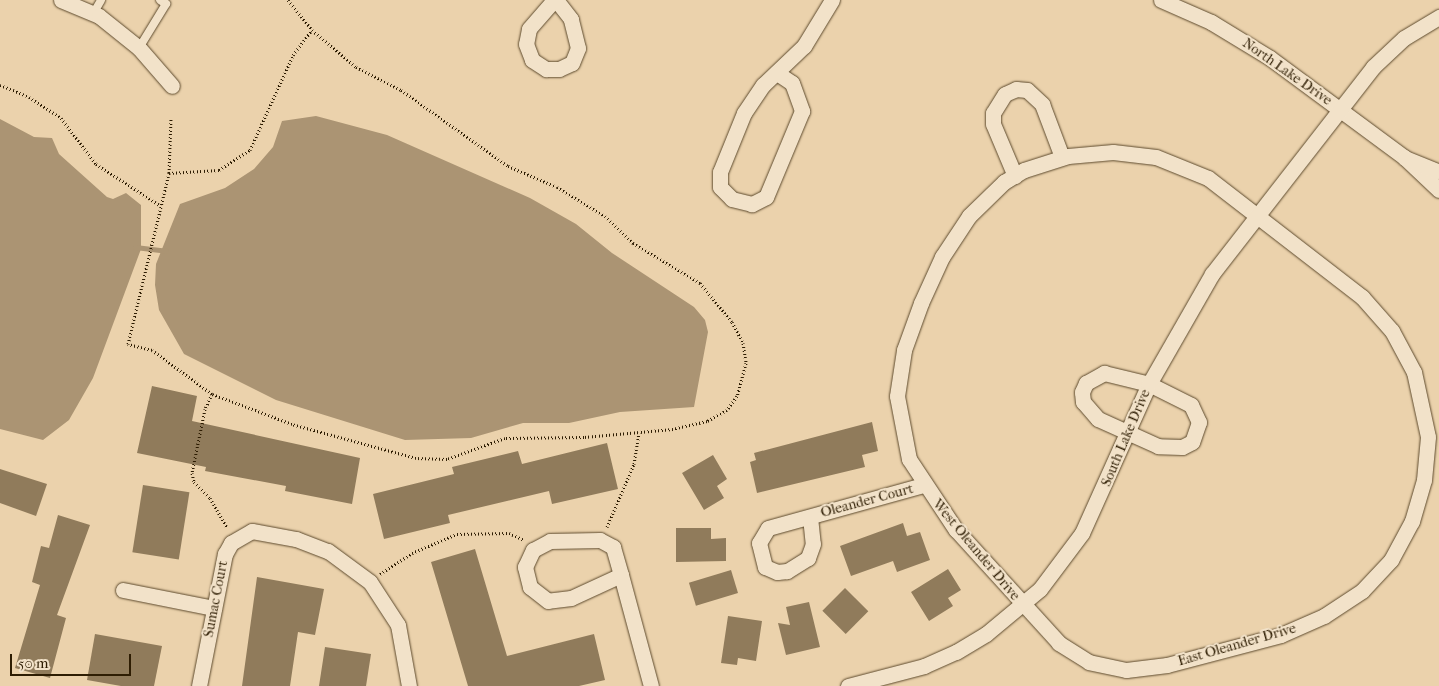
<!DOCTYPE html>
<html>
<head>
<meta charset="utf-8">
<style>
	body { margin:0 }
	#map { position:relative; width:1439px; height:686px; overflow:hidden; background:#ebd2ac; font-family:"IM FELL French Canon",serif }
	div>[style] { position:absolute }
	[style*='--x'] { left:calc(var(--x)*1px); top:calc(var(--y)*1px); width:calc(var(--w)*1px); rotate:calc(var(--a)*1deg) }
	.water>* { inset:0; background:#ab9473 }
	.stream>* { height:5px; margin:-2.5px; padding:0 2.5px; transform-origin:2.5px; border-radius:2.5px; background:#ab9473 }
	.building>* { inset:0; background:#907b5b; transform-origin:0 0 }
	.path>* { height:3px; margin-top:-1.5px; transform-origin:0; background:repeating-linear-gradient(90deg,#2e1d03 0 1px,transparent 0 3.5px) }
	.roads { filter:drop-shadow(0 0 1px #5d4a2d) drop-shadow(0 0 1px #5d4a2d) }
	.service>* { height:8px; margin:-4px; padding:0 4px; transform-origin:4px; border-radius:4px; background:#f2e2c9 }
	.minor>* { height:15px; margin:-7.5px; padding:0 7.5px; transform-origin:7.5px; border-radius:7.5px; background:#f2e2c9 }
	span { translate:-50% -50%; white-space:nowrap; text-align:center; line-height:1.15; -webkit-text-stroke:4px #f2e2c9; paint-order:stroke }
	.street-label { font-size:14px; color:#2e1d03 }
	.scale { position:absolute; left:10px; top:654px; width:121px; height:22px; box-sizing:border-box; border:2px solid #2e1d03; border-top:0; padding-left:6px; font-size:15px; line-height:18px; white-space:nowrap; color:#2e1d03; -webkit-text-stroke:4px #f2e2c9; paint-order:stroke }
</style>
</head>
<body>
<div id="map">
	<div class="water">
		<div style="clip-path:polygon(316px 116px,387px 135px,530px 198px,576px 224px,612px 253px,694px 307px,705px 320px,708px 332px,694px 407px,620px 412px,569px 423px,523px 423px,471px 438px,405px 440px,276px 400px,184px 354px,159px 310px,155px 285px,156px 264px,180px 204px,225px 188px,254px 169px,273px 147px,282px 121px)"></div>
		<div style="clip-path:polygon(0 119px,34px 137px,52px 138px,59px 154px,107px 197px,113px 199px,126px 193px,141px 205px,141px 249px,93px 378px,69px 420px,43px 440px,0 429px)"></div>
	</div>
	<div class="stream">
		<div style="--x:135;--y:247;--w:31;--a:7"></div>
	</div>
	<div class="building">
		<div style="clip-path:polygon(152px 386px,197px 396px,192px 421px,360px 458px,352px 504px,285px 491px,286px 486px,205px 471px,206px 467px,137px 453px)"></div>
		<div style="clip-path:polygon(872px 422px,878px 451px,862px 455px,865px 467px,757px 493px,750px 462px,756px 460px,754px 453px)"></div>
		<div style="clip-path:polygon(607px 443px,618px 489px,552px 504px,549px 491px,448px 515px,450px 523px,384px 539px,373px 494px,454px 474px,452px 467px,518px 451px,522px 464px)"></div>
		<div style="clip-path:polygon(713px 455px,727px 479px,717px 486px,724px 498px,704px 510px,682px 473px)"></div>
		<div style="clip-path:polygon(0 469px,47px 484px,36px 516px,0 503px)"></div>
		<div style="left:143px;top:485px;width:47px;height:68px;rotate:9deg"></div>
		<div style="clip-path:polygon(58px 515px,90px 525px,57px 615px,66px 618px,50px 678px,15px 668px,40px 585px,32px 582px,41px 546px,49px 548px)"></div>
		<div style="clip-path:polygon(903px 523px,907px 536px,920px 532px,930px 560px,897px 572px,893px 561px,851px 576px,840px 546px)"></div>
		<div style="clip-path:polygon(676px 528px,711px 528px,711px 539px,726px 538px,726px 561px,676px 562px)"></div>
		<div style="clip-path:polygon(475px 549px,507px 656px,594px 634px,605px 680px,579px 686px,468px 686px,431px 562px)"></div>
		<div style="clip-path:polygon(948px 569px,961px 590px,948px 598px,953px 606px,929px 621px,911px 592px)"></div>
		<div style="left:731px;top:570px;width:24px;height:44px;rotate:73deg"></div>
		<div style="clip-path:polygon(257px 577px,324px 589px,315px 635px,298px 632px,290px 686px,242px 686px)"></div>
		<div style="left:845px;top:588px;width:33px;height:32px;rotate:45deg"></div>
		<div style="clip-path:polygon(809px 602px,820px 647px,786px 655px,778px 623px,790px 625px,786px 607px)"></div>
		<div style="clip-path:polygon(728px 616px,762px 621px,756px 661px,738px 658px,737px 665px,721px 663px)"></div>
		<div style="clip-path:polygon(95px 634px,162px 646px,154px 686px,121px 686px,87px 680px)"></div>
		<div style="clip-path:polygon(325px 647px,371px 654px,366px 686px,319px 686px)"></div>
	</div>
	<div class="path">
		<div style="--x:288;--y:0;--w:38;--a:51"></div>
		<div style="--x:312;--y:30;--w:57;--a:40.1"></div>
		<div style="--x:356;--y:67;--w:51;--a:27.1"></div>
		<div style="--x:401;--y:90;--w:131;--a:35.4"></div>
		<div style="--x:508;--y:166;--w:53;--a:23.2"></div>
		<div style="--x:557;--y:187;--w:56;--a:31.1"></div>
		<div style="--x:605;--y:216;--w:39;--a:44"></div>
		<div style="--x:633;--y:243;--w:78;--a:30.8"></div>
		<div style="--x:700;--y:283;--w:50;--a:50.6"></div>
		<div style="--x:732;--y:322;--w:24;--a:62"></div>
		<div style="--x:743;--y:343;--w:20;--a:81"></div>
		<div style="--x:746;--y:363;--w:34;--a:105"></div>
		<div style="--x:737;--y:396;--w:17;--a:126"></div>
		<div style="--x:727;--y:410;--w:23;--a:151"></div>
		<div style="--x:707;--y:421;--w:35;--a:167"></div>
		<div style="--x:673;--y:429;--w:89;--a:174.9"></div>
		<div style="--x:584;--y:437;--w:79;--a:179.3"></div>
		<div style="--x:505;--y:438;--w:62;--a:160.1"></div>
		<div style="--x:447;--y:459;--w:31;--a:-178"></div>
		<div style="--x:416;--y:458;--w:129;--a:-164.7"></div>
		<div style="--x:292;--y:424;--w:85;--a:-159.4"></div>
		<div style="--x:212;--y:394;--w:74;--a:-143.7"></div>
		<div style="--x:152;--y:350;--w:25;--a:-166"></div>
		<div style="--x:128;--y:344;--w:176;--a:-76.5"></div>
		<div style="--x:169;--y:173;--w:50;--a:-3.4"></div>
		<div style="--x:219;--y:170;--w:37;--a:-33"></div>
		<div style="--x:250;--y:150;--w:104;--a:-65.6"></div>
		<div style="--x:293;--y:55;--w:31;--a:-53"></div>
		<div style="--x:0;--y:85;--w:31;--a:22"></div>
		<div style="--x:29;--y:97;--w:38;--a:33"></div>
		<div style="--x:61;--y:118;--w:58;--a:52.7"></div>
		<div style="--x:96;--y:164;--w:77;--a:32.9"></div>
		<div style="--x:169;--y:173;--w:54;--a:-87.9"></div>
		<div style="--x:212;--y:394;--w:17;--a:115"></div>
		<div style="--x:205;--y:409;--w:65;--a:101.5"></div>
		<div style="--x:192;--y:473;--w:9;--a:77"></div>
		<div style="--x:194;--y:482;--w:23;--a:45"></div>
		<div style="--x:210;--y:498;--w:34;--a:60"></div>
		<div style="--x:607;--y:527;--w:69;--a:-66.8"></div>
		<div style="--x:634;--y:464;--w:32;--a:-81"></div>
		<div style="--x:380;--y:574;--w:38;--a:-33"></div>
		<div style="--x:412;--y:553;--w:49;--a:-22.9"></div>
		<div style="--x:457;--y:534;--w:52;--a:-1.1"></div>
		<div style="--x:509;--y:533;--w:17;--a:25"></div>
	</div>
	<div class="roads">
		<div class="service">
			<div style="--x:93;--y:14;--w:16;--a:-60"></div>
			<div style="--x:139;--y:48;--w:52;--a:-58.5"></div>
			<div style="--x:166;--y:4;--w:7;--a:-146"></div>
		</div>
		<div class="minor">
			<div style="--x:61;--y:0;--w:41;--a:22.8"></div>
			<div style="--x:99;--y:16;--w:51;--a:38.7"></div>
			<div style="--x:139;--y:48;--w:50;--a:49"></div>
			<div style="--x:554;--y:0;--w:38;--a:131"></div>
			<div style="--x:529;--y:29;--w:15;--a:101"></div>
			<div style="--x:526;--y:44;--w:17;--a:69"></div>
			<div style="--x:532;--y:60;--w:17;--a:33"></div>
			<div style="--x:546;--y:69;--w:13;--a:0"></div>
			<div style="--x:559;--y:69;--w:14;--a:-25"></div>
			<div style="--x:572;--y:63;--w:16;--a:-68"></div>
			<div style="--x:578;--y:48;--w:30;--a:-104"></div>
			<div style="--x:571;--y:19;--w:24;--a:-128"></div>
			<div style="--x:1161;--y:0;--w:55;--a:23.7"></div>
			<div style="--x:1211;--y:22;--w:69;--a:31.4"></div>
			<div style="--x:1270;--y:58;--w:167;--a:36.5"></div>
			<div style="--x:1404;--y:157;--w:48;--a:43.3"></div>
			<div style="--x:777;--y:73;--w:18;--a:34"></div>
			<div style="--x:792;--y:83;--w:30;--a:70"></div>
			<div style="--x:802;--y:111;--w:93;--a:112.7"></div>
			<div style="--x:766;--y:197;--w:16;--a:153"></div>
			<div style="--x:752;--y:204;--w:21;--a:-166"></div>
			<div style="--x:732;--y:199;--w:17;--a:-135"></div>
			<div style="--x:720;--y:187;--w:15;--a:-90"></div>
			<div style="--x:720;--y:172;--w:64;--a:-67.9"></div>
			<div style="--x:744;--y:113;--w:34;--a:-56"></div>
			<div style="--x:763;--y:85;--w:57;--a:-43.6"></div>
			<div style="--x:804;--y:46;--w:54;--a:-58.7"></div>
			<div style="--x:1113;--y:152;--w:43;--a:6.6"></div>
			<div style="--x:1156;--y:157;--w:56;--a:22"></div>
			<div style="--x:1208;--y:178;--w:195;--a:37.7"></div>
			<div style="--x:1362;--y:297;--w:45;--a:48.6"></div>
			<div style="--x:1392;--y:331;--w:47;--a:61.8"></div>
			<div style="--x:1414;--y:372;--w:66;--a:77.8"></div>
			<div style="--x:1428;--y:437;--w:43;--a:95.3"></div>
			<div style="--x:1424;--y:480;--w:43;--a:106.3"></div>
			<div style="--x:1412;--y:521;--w:44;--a:118.3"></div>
			<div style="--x:1391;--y:560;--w:42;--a:133.1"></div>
			<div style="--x:1362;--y:591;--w:45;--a:146.7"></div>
			<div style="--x:1324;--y:616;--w:47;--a:156.2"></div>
			<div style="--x:1281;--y:635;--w:118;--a:165.3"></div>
			<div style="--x:1167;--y:665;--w:41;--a:173"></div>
			<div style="--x:1126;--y:670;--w:38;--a:-168"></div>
			<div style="--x:1089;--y:662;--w:36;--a:-148"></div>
			<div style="--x:1059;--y:643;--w:153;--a:-132.3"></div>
			<div style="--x:956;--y:530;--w:85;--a:-123.5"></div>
			<div style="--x:909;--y:459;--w:64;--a:-100.8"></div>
			<div style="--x:897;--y:396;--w:47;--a:-81.3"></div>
			<div style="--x:904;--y:350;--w:50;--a:-70.1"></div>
			<div style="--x:921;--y:303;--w:51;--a:-65.5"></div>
			<div style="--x:942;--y:257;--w:49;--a:-56.6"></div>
			<div style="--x:969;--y:216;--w:49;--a:-44.2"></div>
			<div style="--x:1004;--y:182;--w:23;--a:-31"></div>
			<div style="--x:1024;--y:170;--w:46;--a:-17.7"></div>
			<div style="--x:1068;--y:156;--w:45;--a:-5.1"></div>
			<div style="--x:1405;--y:158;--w:37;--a:22"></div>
			<div style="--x:1015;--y:176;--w:56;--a:-112.9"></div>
			<div style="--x:993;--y:124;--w:11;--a:-90"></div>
			<div style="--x:993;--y:113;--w:22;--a:-58"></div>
			<div style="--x:1005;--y:94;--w:12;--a:-24"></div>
			<div style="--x:1016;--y:89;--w:11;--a:5"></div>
			<div style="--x:1027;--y:90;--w:21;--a:43"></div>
			<div style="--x:1042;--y:104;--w:57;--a:69.3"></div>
			<div style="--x:1104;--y:373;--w:46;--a:13.7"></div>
			<div style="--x:1149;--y:384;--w:47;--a:26.6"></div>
			<div style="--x:1191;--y:405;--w:19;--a:65"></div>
			<div style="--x:1199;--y:422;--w:21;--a:109"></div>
			<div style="--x:1192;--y:442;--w:11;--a:153"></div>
			<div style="--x:1182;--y:447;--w:24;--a:-178"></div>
			<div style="--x:1158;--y:446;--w:66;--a:-155.8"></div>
			<div style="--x:1098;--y:419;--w:23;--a:-131"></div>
			<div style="--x:1083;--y:402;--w:10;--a:-96"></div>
			<div style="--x:1082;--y:392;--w:10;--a:-66"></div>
			<div style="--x:1086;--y:383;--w:21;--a:-29"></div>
			<div style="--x:810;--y:517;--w:27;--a:84"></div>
			<div style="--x:813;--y:544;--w:15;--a:110"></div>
			<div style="--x:808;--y:558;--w:25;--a:148"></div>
			<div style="--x:787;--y:571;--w:10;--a:174"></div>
			<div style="--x:777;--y:572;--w:13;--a:-157"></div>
			<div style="--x:765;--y:567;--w:25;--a:-104"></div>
			<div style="--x:759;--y:543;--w:17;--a:-59"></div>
			<div style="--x:768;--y:528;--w:161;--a:-15.5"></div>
			<div style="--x:600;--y:540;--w:15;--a:28"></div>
			<div style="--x:613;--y:547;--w:29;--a:74"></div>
			<div style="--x:621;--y:575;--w:55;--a:155.3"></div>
			<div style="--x:571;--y:598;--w:23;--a:173"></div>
			<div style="--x:548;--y:601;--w:23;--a:-142"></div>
			<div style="--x:530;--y:587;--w:21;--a:-104"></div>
			<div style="--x:525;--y:567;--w:19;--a:-65"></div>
			<div style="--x:533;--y:550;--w:19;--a:-28"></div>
			<div style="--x:550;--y:541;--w:50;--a:-1.1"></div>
			<div style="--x:621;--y:575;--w:115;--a:74.9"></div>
			<div style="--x:123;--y:590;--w:93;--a:11.2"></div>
			<div style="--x:199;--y:686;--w:135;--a:-78.9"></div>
			<div style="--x:225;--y:554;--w:13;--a:-61"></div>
			<div style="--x:231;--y:543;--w:24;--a:-30"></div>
			<div style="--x:252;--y:531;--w:45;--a:10.3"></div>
			<div style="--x:296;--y:539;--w:34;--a:21"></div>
			<div style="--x:328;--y:551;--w:52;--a:36.4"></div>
			<div style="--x:370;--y:582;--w:51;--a:56.9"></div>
			<div style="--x:398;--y:625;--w:62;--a:79.8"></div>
			<div style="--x:848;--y:686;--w:79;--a:-14.7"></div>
			<div style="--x:924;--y:666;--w:35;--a:-24"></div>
			<div style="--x:956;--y:652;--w:35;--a:-31"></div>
			<div style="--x:986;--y:634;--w:70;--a:-39.8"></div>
			<div style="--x:1040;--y:589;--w:70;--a:-53.1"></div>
			<div style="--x:1082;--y:533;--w:163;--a:-65.8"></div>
			<div style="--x:1149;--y:384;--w:127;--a:-60.2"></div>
			<div style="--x:1212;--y:274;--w:262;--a:-52.1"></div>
			<div style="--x:1373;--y:67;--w:42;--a:-43.1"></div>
			<div style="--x:1404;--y:38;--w:41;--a:-31"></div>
		</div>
	</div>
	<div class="street-label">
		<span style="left:1287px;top:72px;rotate:35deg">North Lake Drive</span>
		<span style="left:1126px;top:438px;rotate:-67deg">South Lake Drive</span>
		<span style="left:867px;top:501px;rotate:-15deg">Oleander Court</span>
		<span style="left:976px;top:550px;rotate:50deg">West Oleander Drive</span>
		<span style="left:216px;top:599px;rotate:-79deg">Sumac Court</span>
		<span style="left:1237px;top:645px;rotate:-16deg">East Oleander Drive</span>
	</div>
	<div class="scale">50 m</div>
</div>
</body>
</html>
